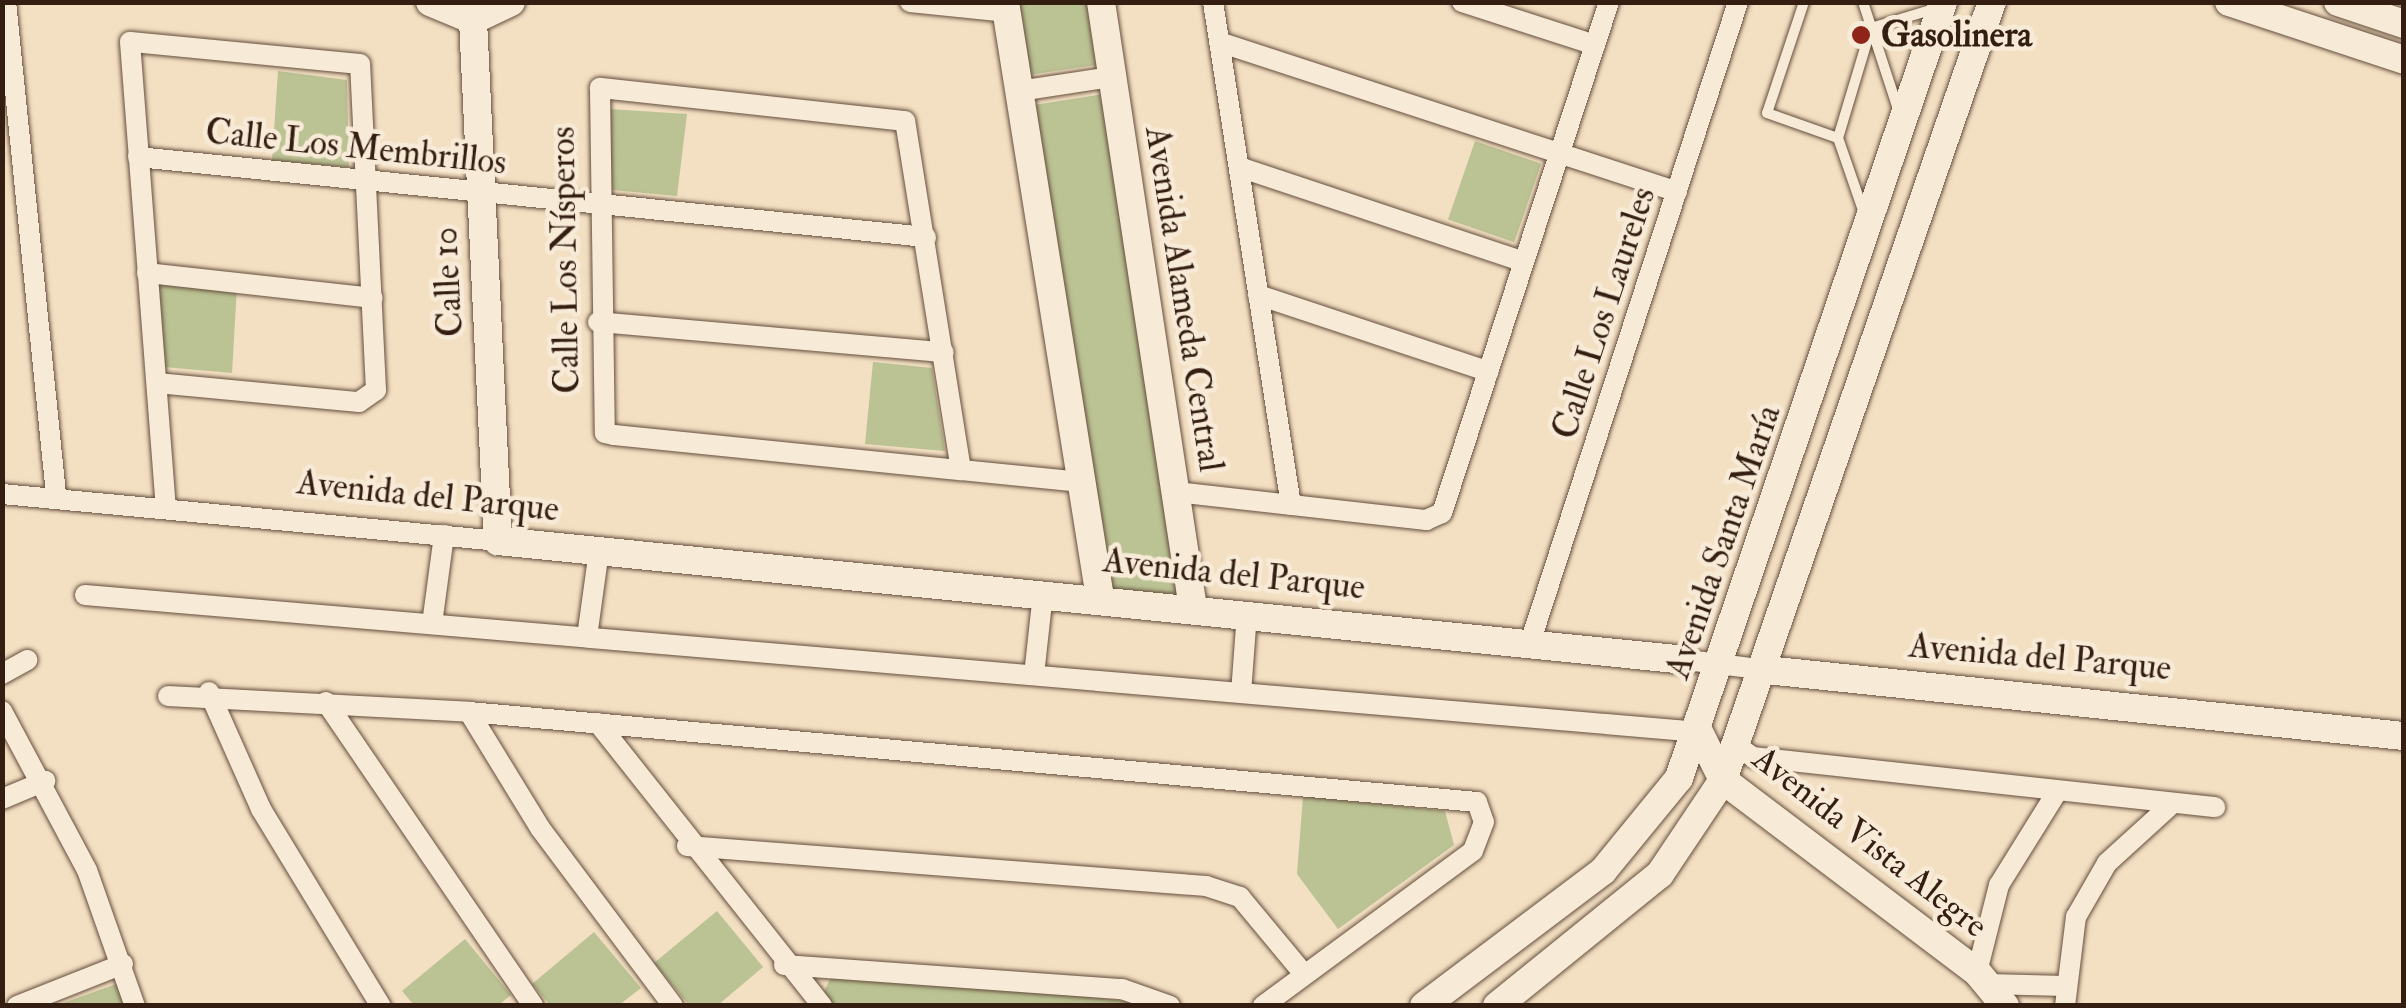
<!DOCTYPE html>
<html>
<head>
<meta charset="utf-8">
<style>
	body { margin:0 }
	#map { position:relative; width:2406px; height:1008px; overflow:hidden; background:#f3dfc2; font-family:"IM FELL Double Pica",serif }
	div>[style] { position:absolute }
	[style*='--x'] { left:calc(var(--x)*1px); top:calc(var(--y)*1px); width:calc(var(--w)*1px); rotate:calc(var(--a)*1deg) }
	.green>* { inset:0; background:#bbc293; transform-origin:0 0 }
	.roads { filter:drop-shadow(0 0 2px #644e3d) drop-shadow(0 0 2px #644e3d) }
	.lane>* { height:10px; margin:-5px; padding:0 5px; transform-origin:5px; border-radius:5px; background:#f7ead7 }
	.street>* { height:20px; margin:-10px; padding:0 10px; transform-origin:10px; border-radius:10px; background:#f7ead7 }
	.secondary>* { height:28px; margin:-14px; padding:0 14px; transform-origin:14px; border-radius:14px; background:#f7ead7 }
	.dots>* { width:28px; height:28px; translate:-50% -50%; box-sizing:border-box; border:5px solid #f7ead7; border-radius:50% }
	span { translate:-50% -50%; white-space:nowrap; text-align:center; line-height:1.15; -webkit-text-stroke:9px #f7ead7; paint-order:stroke }
	.poi-label { font-size:35px; color:#341e11; font-weight:700 }
	.left { translate:0 -50%; text-align:left }
	.street-label { font-size:35px; color:#341e11 }
	.frame { position:absolute; inset:0; border:5px solid #341e11; pointer-events:none }
</style>
</head>
<body>
<div id="map">
	<div class="green">
		<div style="clip-path:polygon(1018px 3px,1087px 3px,1096px 65px,1028px 75px)"></div>
		<div style="clip-path:polygon(278px 71px,347px 80px,349px 167px,272px 161px)"></div>
		<div style="left:1104px;top:94px;width:504px;height:71px;rotate:81deg"></div>
		<div style="clip-path:polygon(609px 109px,687px 114px,677px 196px,612px 190px)"></div>
		<div style="left:1475px;top:141px;width:70px;height:83px;rotate:19deg"></div>
		<div style="clip-path:polygon(151px 276px,237px 286px,232px 373px,164px 367px)"></div>
		<div style="clip-path:polygon(873px 362px,932px 368px,945px 451px,865px 444px)"></div>
		<div style="clip-path:polygon(1303px 796px,1445px 811px,1454px 845px,1338px 929px,1297px 874px)"></div>
		<div style="clip-path:polygon(717px 911px,763px 967px,718px 1005px,689px 1005px,654px 963px)"></div>
		<div style="clip-path:polygon(594px 932px,641px 988px,619px 1005px,550px 1005px,532px 984px)"></div>
		<div style="clip-path:polygon(465px 939px,511px 995px,499px 1005px,414px 1005px,402px 991px)"></div>
		<div style="clip-path:polygon(832px 975px,1026px 989px,1156px 1005px,832px 1006px,824px 992px)"></div>
		<div style="clip-path:polygon(119px 983px,123px 1005px,55px 1006px)"></div>
	</div>
	<div class="roads">
		<div class="lane">
			<div style="--x:1804;--y:2;--w:117;--a:108.4"></div>
			<div style="--x:1767;--y:113;--w:75;--a:19.4"></div>
			<div style="--x:1863;--y:2;--w:113;--a:71.9"></div>
			<div style="--x:1871;--y:28;--w:69;--a:-16.9"></div>
			<div style="--x:1864;--y:213;--w:79;--a:-109.1"></div>
			<div style="--x:1838;--y:138;--w:115;--a:-73.3"></div>
		</div>
		<div class="street">
			<div style="--x:6;--y:2;--w:498;--a:84.2"></div>
			<div style="--x:910;--y:2;--w:98;--a:5.9"></div>
			<div style="--x:1213;--y:2;--w:509;--a:81.19"></div>
			<div style="--x:1462;--y:2;--w:140;--a:17.9"></div>
			<div style="--x:1219;--y:42;--w:482;--a:18.1"></div>
			<div style="--x:1019;--y:91;--w:94;--a:-8.6"></div>
			<div style="--x:138;--y:157;--w:792;--a:5.8"></div>
			<div style="--x:1239;--y:167;--w:300;--a:18.4"></div>
			<div style="--x:147;--y:273;--w:227;--a:6.3"></div>
			<div style="--x:1258;--y:295;--w:243;--a:18.4"></div>
			<div style="--x:598;--y:322;--w:347;--a:5"></div>
			<div style="--x:157;--y:383;--w:203;--a:5.4"></div>
			<div style="--x:359;--y:402;--w:21;--a:-35"></div>
			<div style="--x:376;--y:390;--w:326;--a:-92.8"></div>
			<div style="--x:360;--y:64;--w:231;--a:-174.5"></div>
			<div style="--x:130;--y:42;--w:467;--a:85.6"></div>
			<div style="--x:961;--y:470;--w:353;--a:-99.1"></div>
			<div style="--x:905;--y:121;--w:307;--a:-173.8"></div>
			<div style="--x:600;--y:88;--w:345;--a:89.2"></div>
			<div style="--x:605;--y:433;--w:9;--a:13"></div>
			<div style="--x:614;--y:435;--w:349;--a:5.8"></div>
			<div style="--x:961;--y:470;--w:121;--a:5.7"></div>
			<div style="--x:1176;--y:492;--w:252;--a:6.4"></div>
			<div style="--x:1426;--y:520;--w:17;--a:-24"></div>
			<div style="--x:1442;--y:513;--w:538;--a:-71.9"></div>
			<div style="--x:2;--y:494;--w:498;--a:5.4"></div>
			<div style="--x:85;--y:595;--w:1620;--a:4.85"></div>
			<div style="--x:432;--y:624;--w:90;--a:-82.3"></div>
			<div style="--x:587;--y:637;--w:87;--a:-82.1"></div>
			<div style="--x:1530;--y:643;--w:674;--a:-72.02"></div>
			<div style="--x:1687;--y:660;--w:80;--a:7.2"></div>
			<div style="--x:2;--y:674;--w:29;--a:-29"></div>
			<div style="--x:1034;--y:675;--w:82;--a:-83.7"></div>
			<div style="--x:209;--y:692;--w:128;--a:66"></div>
			<div style="--x:261;--y:809;--w:231;--a:58.7"></div>
			<div style="--x:1241;--y:693;--w:80;--a:-85.7"></div>
			<div style="--x:168;--y:696;--w:301;--a:3"></div>
			<div style="--x:469;--y:712;--w:1012;--a:5.1"></div>
			<div style="--x:1477;--y:802;--w:21;--a:71"></div>
			<div style="--x:1484;--y:822;--w:31;--a:111"></div>
			<div style="--x:1473;--y:851;--w:261;--a:143.6"></div>
			<div style="--x:326;--y:702;--w:368;--a:55.7"></div>
			<div style="--x:2;--y:711;--w:180;--a:61.9"></div>
			<div style="--x:87;--y:870;--w:144;--a:70.6"></div>
			<div style="--x:469;--y:712;--w:136;--a:58.5"></div>
			<div style="--x:540;--y:828;--w:222;--a:53.2"></div>
			<div style="--x:598;--y:723;--w:361;--a:51.6"></div>
			<div style="--x:1737;--y:746;--w:19;--a:35"></div>
			<div style="--x:1753;--y:757;--w:465;--a:6.2"></div>
			<div style="--x:2;--y:799;--w:47;--a:-22.7"></div>
			<div style="--x:687;--y:846;--w:521;--a:4.41"></div>
			<div style="--x:1206;--y:886;--w:36;--a:18"></div>
			<div style="--x:1240;--y:897;--w:100;--a:50.3"></div>
			<div style="--x:784;--y:965;--w:339;--a:4.1"></div>
			<div style="--x:1122;--y:989;--w:51;--a:19.5"></div>
			<div style="--x:1977;--y:972;--w:90;--a:-75.8"></div>
			<div style="--x:1999;--y:885;--w:110;--a:-58.1"></div>
			<div style="--x:1988;--y:984;--w:77;--a:1.5"></div>
			<div style="--x:17;--y:1006;--w:114;--a:-21.6"></div>
			<div style="--x:2065;--y:1006;--w:90;--a:-83"></div>
			<div style="--x:2076;--y:917;--w:62;--a:-60.1"></div>
			<div style="--x:2107;--y:863;--w:89;--a:-42.3"></div>
		</div>
		<div class="secondary">
			<div style="--x:430;--y:2;--w:47;--a:22.7"></div>
			<div style="--x:473;--y:20;--w:42;--a:-25.3"></div>
			<div style="--x:1005;--y:2;--w:604;--a:80.94"></div>
			<div style="--x:1101;--y:2;--w:613;--a:81.37"></div>
			<div style="--x:2229;--y:2;--w:184;--a:18.3"></div>
			<div style="--x:2338;--y:2;--w:70;--a:18.4"></div>
			<div style="--x:473;--y:20;--w:522;--a:87.25"></div>
			<div style="--x:498;--y:541;--w:1195;--a:5.72"></div>
			<div style="--x:1766;--y:670;--w:641;--a:5.91"></div>
			<div style="--x:1699;--y:732;--w:54;--a:63.4"></div>
			<div style="--x:1723;--y:780;--w:318;--a:37.1"></div>
			<div style="--x:1977;--y:972;--w:44;--a:50.5"></div>
			<div style="--x:1424;--y:1006;--w:224;--a:-37"></div>
			<div style="--x:1603;--y:871;--w:120;--a:-50.7"></div>
			<div style="--x:1679;--y:778;--w:820;--a:-71.21"></div>
			<div style="--x:1497;--y:1006;--w:210;--a:-39"></div>
			<div style="--x:1660;--y:874;--w:113;--a:-56.2"></div>
			<div style="--x:1723;--y:780;--w:823;--a:-70.93"></div>
		</div>
	</div>
	<div class="dots">
		<div style="left:1861px;top:35px;background:#8f2418"></div>
	</div>
	<div class="poi-label">
		<span class="left" style="left:1881px;top:35px">Gasolinera</span>
	</div>
	<div class="street-label">
		<span style="left:356px;top:147px;rotate:6deg">Calle Los Membrillos</span>
		<span style="left:565px;top:260px;rotate:-91deg">Calle Los Nísperos</span>
		<span style="left:448px;top:282px;rotate:-93deg">Calle 10</span>
		<span style="left:1184px;top:299px;rotate:81deg">Avenida Alameda Central</span>
		<span style="left:1604px;top:313px;rotate:-72deg">Calle Los Laureles</span>
		<span style="left:428px;top:496px;rotate:6deg">Avenida del Parque</span>
		<span style="left:1723px;top:542px;rotate:-71deg">Avenida Santa María</span>
		<span style="left:1234px;top:574px;rotate:6deg">Avenida del Parque</span>
		<span style="left:2040px;top:657px;rotate:5deg">Avenida del Parque</span>
		<span style="left:1870px;top:842px;rotate:38deg">Avenida Vista Alegre</span>
	</div>
	<div class="frame"></div>
</div>
</body>
</html>
